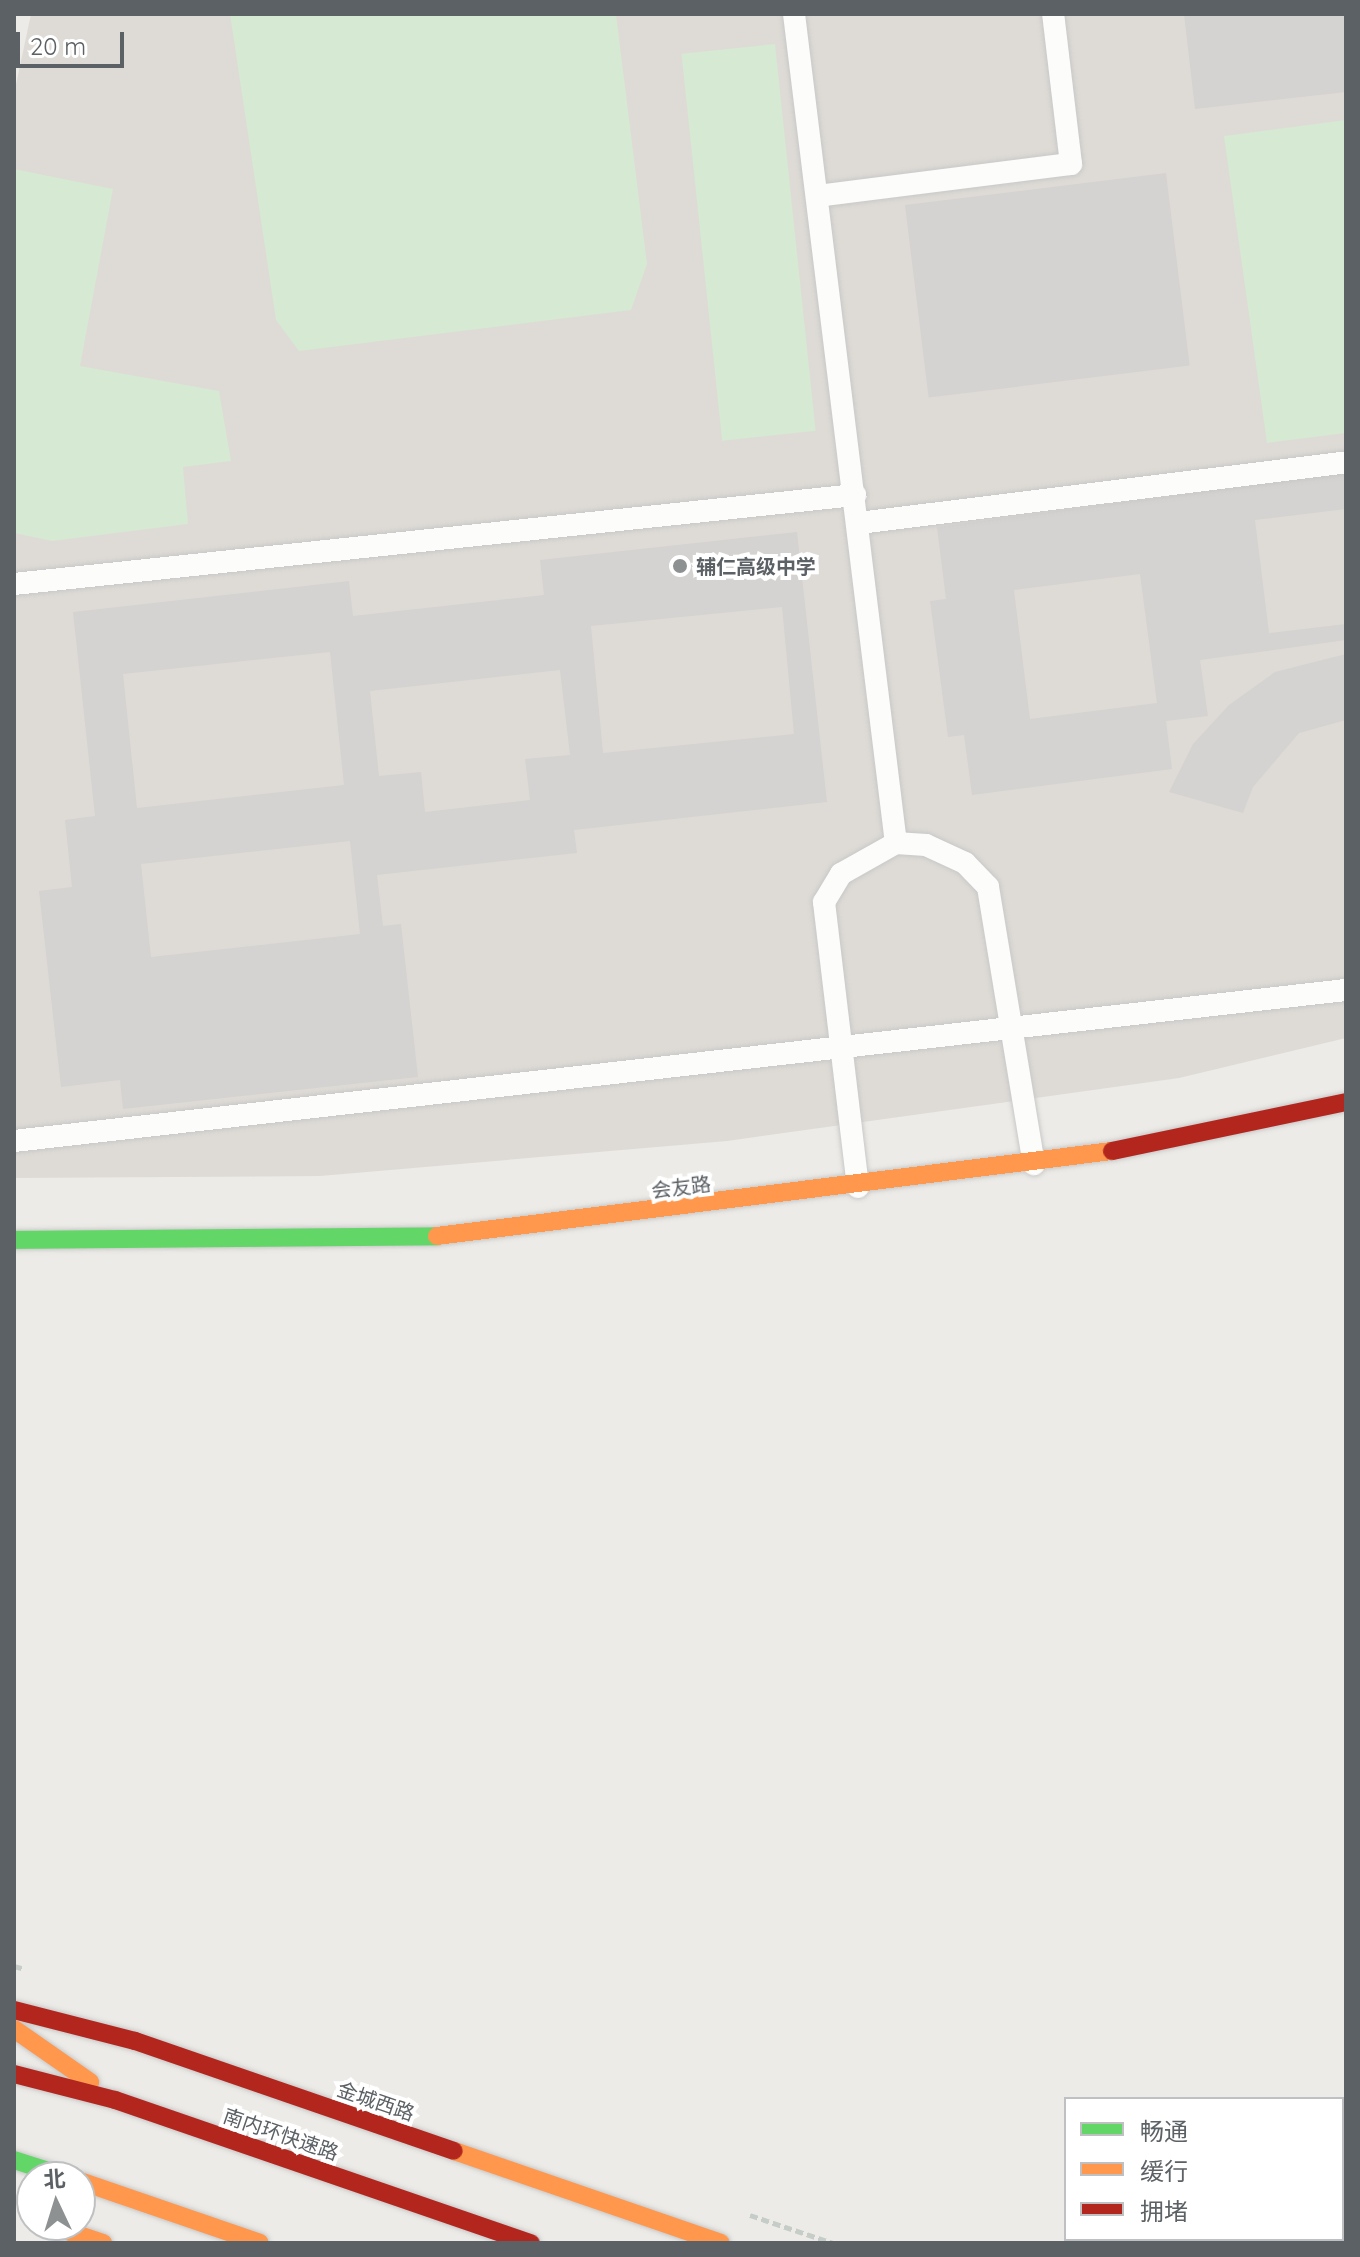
<!DOCTYPE html>
<html>
<head>
<meta charset="utf-8">
<style>
	body { margin:0 }
	#map { position:relative; width:1360px; height:2257px; overflow:hidden; background:#ecebe7; font-family:Quicksand,"Noto Sans SC",sans-serif }
	div>[style] { position:absolute }
	[style*='--x'] { left:calc(var(--x)*1px); top:calc(var(--y)*1px); width:calc(var(--w)*1px); rotate:calc(var(--a)*1deg) }
	.education>* { inset:0; background:#dedbd6 }
	.green>* { inset:0; background:#d6e9d2; transform-origin:0 0 }
	.building>* { inset:0; background:#d4d3d1; transform-origin:0 0 }
	.path>* { height:5px; margin-top:-2.5px; transform-origin:0; background:repeating-linear-gradient(90deg,#c6ccc8 0 8px,transparent 0 12px) }
	.roads { filter:drop-shadow(0 0 2px #c8c8c8) drop-shadow(0 0 2px #c8c8c8) }
	.lane>* { height:22px; margin:-11px; padding:0 11px; transform-origin:11px; border-radius:11px; background:#fcfcfb }
	.fast>* { height:18px; margin:-9px; padding:0 9px; transform-origin:9px; border-radius:9px; background:#63d668 }
	.slow>* { height:18px; margin:-9px; padding:0 9px; transform-origin:9px; border-radius:9px; background:#ff974d }
	.jam>* { height:18px; margin:-9px; padding:0 9px; transform-origin:9px; border-radius:9px; background:#b3261e }
	.dots>* { width:22px; height:22px; translate:-50% -50%; box-sizing:border-box; border:4px solid #fff; border-radius:50% }
	span { translate:-50% -50%; white-space:nowrap; text-align:center; line-height:1.15; -webkit-text-stroke:8px #fff; paint-order:stroke }
	.poi-label { font-size:20px; color:#5c6165; font-weight:700 }
	.left { translate:0 -50%; text-align:left }
	.street-label { font-size:20px; color:#5c6165 }
	.frame { position:absolute; inset:0; border:16px solid #5c6165; pointer-events:none }
	.legend { position:absolute; left:1064px; top:2097px; width:280px; height:144px; box-sizing:border-box; background:#fff; border:2px solid #bec0c1; margin:0; padding:10px 14px; list-style:none; font-size:24px; color:#5c6165 }
	.legend li { display:flex; align-items:center; gap:16px; height:40px }
	.legend b { width:40px; border:2px solid #bec0c1 }
	.north { position:absolute; left:16px; top:2161px; width:80px; height:80px; box-sizing:border-box; background:#fff; border:2px solid #bec0c1; border-radius:50%; rotate:356deg; font-size:22px; font-weight:700; line-height:32px; text-align:center; color:#5c6165 }
	.north::after { content:''; display:block; margin:auto; width:28px; height:36px; background:#8e9192; clip-path:polygon(50% 0,100% 100%,50% 72%,0 100%) }
	.scale { position:absolute; left:16px; top:32px; width:108px; height:36px; box-sizing:border-box; border:4px solid #5c6165; border-top:0; padding-left:10px; font-size:24px; line-height:28px; white-space:nowrap; color:#5c6165; -webkit-text-stroke:6px #fff; paint-order:stroke }
</style>
</head>
<body>
<div id="map">
	<div class="education">
		<div style="clip-path:polygon(31px 14px,1346px 14px,1346px 1038px,1179px 1078px,727px 1141px,320px 1176px,14px 1178px,14px 94px)"></div>
	</div>
	<div class="green">
		<div style="clip-path:polygon(230px 14px,616px 14px,647px 264px,631px 310px,299px 351px,276px 320px)"></div>
		<div style="left:775px;top:44px;width:389px;height:94px;rotate:84deg"></div>
		<div style="clip-path:polygon(1346px 120px,1346px 433px,1267px 443px,1224px 136px)"></div>
		<div style="clip-path:polygon(14px 169px,113px 189px,80px 366px,219px 391px,231px 461px,183px 467px,188px 524px,52px 541px,14px 533px)"></div>
	</div>
	<div class="building">
		<div style="clip-path:polygon(1184px 14px,1346px 14px,1346px 92px,1195px 109px)"></div>
		<div style="left:1166px;top:173px;width:194px;height:263px;rotate:83deg"></div>
		<div style="clip-path:polygon(evenodd,1346px 473px,1346px 509px,1255px 520px,1269px 633px,1346px 624px,1346px 640px,1200px 660px,1208px 716px,1166px 721px,1172px 769px,972px 795px,964px 735px,948px 737px,930px 601px,946px 599px,937px 527px,1346px 473px,1140px 574px,1157px 703px,1030px 719px,1014px 590px,1140px 574px)"></div>
		<div style="clip-path:polygon(evenodd,797px 532px,827px 802px,574px 830px,577px 853px,377px 875px,383px 926px,401px 924px,418px 1077px,123px 1109px,120px 1080px,61px 1087px,39px 891px,72px 887px,65px 820px,95px 816px,73px 612px,349px 581px,353px 616px,544px 595px,540px 560px,797px 532px,782px 607px,794px 734px,603px 753px,591px 626px,782px 607px,797px 532px,330px 652px,344px 785px,137px 808px,123px 674px,330px 652px,797px 532px,560px 670px,570px 755px,525px 759px,530px 800px,425px 812px,421px 772px,379px 776px,370px 691px,560px 670px,797px 532px,350px 841px,360px 934px,151px 957px,141px 864px,350px 841px)"></div>
		<div style="clip-path:polygon(1346px 654px,1346px 720px,1299px 733px,1253px 787px,1243px 813px,1169px 792px,1193px 744px,1229px 705px,1275px 672px)"></div>
	</div>
	<div class="path">
		<div style="--x:14;--y:1966;--w:11;--a:15"></div>
		<div style="--x:750;--y:2215;--w:88;--a:18.6"></div>
		<div style="--x:929;--y:2243;--w:12;--a:0"></div>
	</div>
	<div class="roads">
		<div class="lane">
			<div style="--x:794;--y:14;--w:835;--a:82.99"></div>
			<div style="--x:896;--y:843;--w:63;--a:150.6"></div>
			<div style="--x:841;--y:874;--w:33;--a:121"></div>
			<div style="--x:824;--y:902;--w:287;--a:83.2"></div>
			<div style="--x:817;--y:196;--w:256;--a:-7.2"></div>
			<div style="--x:1071;--y:164;--w:151;--a:-96.8"></div>
			<div style="--x:859;--y:523;--w:491;--a:-7.1"></div>
			<div style="--x:14;--y:584;--w:846;--a:-6.04"></div>
			<div style="--x:896;--y:843;--w:30;--a:4"></div>
			<div style="--x:926;--y:845;--w:43;--a:24.8"></div>
			<div style="--x:965;--y:863;--w:33;--a:46"></div>
			<div style="--x:988;--y:887;--w:281;--a:80.6"></div>
			<div style="--x:14;--y:1141;--w:1341;--a:-6.47"></div>
		</div>
		<div class="fast">
			<div style="--x:14;--y:1240;--w:423;--a:-0.5"></div>
			<div style="--x:14;--y:2160;--w:56;--a:17.8"></div>
		</div>
		<div class="slow">
			<div style="--x:437;--y:1236;--w:680;--a:-7.18"></div>
			<div style="--x:14;--y:2029;--w:93;--a:34.9"></div>
			<div style="--x:454;--y:2151;--w:282;--a:19"></div>
			<div style="--x:80;--y:2181;--w:190;--a:19"></div>
			<div style="--x:49;--y:2225;--w:57;--a:18.4"></div>
		</div>
		<div class="jam">
			<div style="--x:1112;--y:1151;--w:239;--a:-11.8"></div>
			<div style="--x:14;--y:2010;--w:125;--a:14.4"></div>
			<div style="--x:135;--y:2041;--w:337;--a:19"></div>
			<div style="--x:14;--y:2074;--w:104;--a:14.4"></div>
			<div style="--x:115;--y:2100;--w:440;--a:19"></div>
		</div>
	</div>
	<div class="dots">
		<div style="left:680px;top:566px;background:#8e9192"></div>
	</div>
	<div class="poi-label">
		<span class="left" style="left:696px;top:566px">辅仁高级中学</span>
	</div>
	<div class="street-label">
		<span style="left:681px;top:1187px;rotate:-7deg">会友路</span>
		<span style="left:376px;top:2101px;rotate:19deg">金城西路</span>
		<span style="left:281px;top:2134px;rotate:19deg">南内环快速路</span>
	</div>
	<div class="frame"></div>
	<ul class="legend">
	<li><b style="height:10px;background:#63d668"></b>畅通</li>
	<li><b style="height:10px;background:#ff974d"></b>缓行</li>
	<li><b style="height:10px;background:#b3261e"></b>拥堵</li>
	</ul>
	<div class="north">北</div>
	<div class="scale">20 m</div>
</div>
</body>
</html>
